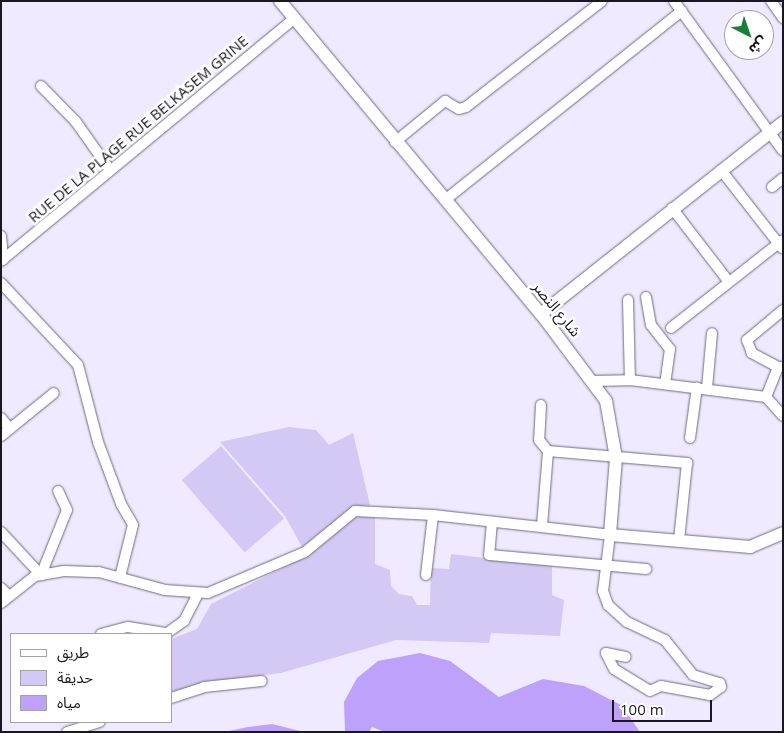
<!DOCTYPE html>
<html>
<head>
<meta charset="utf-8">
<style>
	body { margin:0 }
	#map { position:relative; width:784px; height:733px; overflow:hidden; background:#efeaff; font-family:"Open Sans","Noto Sans Arabic",sans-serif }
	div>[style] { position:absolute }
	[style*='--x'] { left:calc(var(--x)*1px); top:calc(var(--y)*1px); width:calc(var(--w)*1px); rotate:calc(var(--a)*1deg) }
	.green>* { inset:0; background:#d4c9f4; transform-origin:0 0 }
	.water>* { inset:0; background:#bda1fb }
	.roads { filter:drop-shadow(0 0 1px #6f6b7d) drop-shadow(0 0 1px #6f6b7d) }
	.minor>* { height:10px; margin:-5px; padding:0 5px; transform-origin:5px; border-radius:5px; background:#fff }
	.major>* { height:12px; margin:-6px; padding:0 6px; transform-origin:6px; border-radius:6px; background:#fff }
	span { translate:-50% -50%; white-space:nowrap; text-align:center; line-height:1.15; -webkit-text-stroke:5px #fff; paint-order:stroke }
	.street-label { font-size:15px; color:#1a181f }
	.frame { position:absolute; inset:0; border:2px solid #1a181f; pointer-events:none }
	.legend { position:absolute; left:10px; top:633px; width:162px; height:90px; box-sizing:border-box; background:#fff; border:1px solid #a3a3a5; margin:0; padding:6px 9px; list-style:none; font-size:15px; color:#1a181f }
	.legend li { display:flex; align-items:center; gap:10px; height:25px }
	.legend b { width:25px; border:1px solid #a3a3a5 }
	.north { position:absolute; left:724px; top:10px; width:50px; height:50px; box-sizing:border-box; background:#fff; border:1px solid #a3a3a5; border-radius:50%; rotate:139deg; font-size:14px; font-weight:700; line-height:20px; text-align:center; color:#1a181f }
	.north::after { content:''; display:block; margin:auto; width:18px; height:22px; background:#188035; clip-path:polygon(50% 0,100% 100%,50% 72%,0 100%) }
	.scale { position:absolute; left:612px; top:700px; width:100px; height:22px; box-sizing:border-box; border:2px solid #1a181f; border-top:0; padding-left:6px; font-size:15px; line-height:18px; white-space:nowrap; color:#1a181f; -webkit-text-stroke:4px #fff; paint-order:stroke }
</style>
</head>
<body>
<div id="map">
	<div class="green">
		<div style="clip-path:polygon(289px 427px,316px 430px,329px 445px,353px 433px,370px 505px,350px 508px,302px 547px,285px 516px,220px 442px)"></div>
		<div style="left:221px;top:446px;width:96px;height:52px;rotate:49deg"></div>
		<div style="clip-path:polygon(375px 515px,375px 564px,390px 570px,391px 586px,399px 594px,412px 596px,417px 605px,430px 605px,431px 568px,449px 569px,451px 554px,552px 566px,552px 595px,564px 600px,560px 636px,491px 633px,489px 643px,396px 640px,281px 673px,218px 681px,171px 696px,171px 639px,197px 629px,211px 604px,312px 553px,352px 518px)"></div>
	</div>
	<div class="water">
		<div style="clip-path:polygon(420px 653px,450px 661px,499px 697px,543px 679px,584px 686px,621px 705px,640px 732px,384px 732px,372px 727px,369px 732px,345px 732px,344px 702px,357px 678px,378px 661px)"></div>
		<div style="clip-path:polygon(272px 724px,304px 732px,224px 732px,248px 727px)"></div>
	</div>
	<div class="roads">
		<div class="minor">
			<div style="--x:674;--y:1;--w:185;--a:54"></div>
			<div style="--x:771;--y:1;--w:21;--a:55"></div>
			<div style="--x:41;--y:86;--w:50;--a:45.8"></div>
			<div style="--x:76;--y:122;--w:59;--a:54.7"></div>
			<div style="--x:395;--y:142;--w:65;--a:-39.4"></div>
			<div style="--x:445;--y:101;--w:16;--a:30"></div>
			<div style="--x:459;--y:109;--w:7;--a:-16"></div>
			<div style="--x:466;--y:107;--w:172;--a:-37.9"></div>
			<div style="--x:721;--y:170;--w:99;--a:52"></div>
			<div style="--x:772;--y:187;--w:14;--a:-39"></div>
			<div style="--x:445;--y:200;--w:303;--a:-38.6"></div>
			<div style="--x:672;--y:208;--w:93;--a:52.4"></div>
			<div style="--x:1;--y:236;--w:24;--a:85"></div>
			<div style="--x:1;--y:261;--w:380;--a:-39.6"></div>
			<div style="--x:1;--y:283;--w:112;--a:46.8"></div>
			<div style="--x:78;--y:365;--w:80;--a:75.4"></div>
			<div style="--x:98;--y:442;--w:66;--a:69.6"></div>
			<div style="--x:121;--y:504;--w:24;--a:60"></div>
			<div style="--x:133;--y:525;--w:54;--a:104"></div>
			<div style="--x:646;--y:297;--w:28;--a:80"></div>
			<div style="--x:651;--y:325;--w:31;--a:52"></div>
			<div style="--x:670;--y:349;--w:35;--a:98"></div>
			<div style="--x:628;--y:300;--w:80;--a:88.6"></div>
			<div style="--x:671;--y:328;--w:142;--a:-38.2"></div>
			<div style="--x:778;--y:367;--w:30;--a:-152"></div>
			<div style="--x:752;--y:353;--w:14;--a:-111"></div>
			<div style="--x:747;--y:340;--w:47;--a:-39.8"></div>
			<div style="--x:591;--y:381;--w:39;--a:-1"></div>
			<div style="--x:630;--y:380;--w:137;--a:7.1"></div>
			<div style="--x:766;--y:397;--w:25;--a:48"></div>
			<div style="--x:707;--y:388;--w:55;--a:-84.8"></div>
			<div style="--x:766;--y:397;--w:32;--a:-68"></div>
			<div style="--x:778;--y:367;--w:5;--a:0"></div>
			<div style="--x:541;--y:405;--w:35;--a:93"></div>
			<div style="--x:539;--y:440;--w:14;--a:51"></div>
			<div style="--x:1;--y:418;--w:14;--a:51"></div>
			<div style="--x:1;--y:436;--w:68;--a:-39.1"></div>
			<div style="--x:690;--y:438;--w:51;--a:-82.2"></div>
			<div style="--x:492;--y:522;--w:33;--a:95"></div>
			<div style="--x:489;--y:555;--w:158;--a:5.1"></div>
			<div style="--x:542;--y:526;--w:75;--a:-85.4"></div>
			<div style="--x:548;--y:451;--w:140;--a:4.9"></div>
			<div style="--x:687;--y:463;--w:78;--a:95.9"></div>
			<div style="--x:1;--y:532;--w:59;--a:47.1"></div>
			<div style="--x:41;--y:575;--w:70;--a:-68.2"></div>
			<div style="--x:67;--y:510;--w:21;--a:-115"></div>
			<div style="--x:426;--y:575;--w:60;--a:-83.3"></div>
			<div style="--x:1;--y:588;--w:11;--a:45"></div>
			<div style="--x:1;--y:603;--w:43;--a:-38.5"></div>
			<div style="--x:35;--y:576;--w:29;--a:-10"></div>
			<div style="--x:64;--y:571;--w:35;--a:2"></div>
			<div style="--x:99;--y:572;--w:68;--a:15.3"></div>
			<div style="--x:165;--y:590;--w:43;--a:4"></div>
			<div style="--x:208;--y:593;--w:105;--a:-22.9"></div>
			<div style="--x:305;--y:552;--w:65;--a:-39.4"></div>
			<div style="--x:355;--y:511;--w:78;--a:2.9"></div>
			<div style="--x:433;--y:515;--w:178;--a:6.4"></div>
			<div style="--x:610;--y:535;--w:56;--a:97.1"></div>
			<div style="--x:603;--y:591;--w:15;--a:70"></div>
			<div style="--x:608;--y:605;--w:25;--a:42"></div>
			<div style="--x:627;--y:622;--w:42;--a:25.3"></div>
			<div style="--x:665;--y:640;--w:45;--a:51.3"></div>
			<div style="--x:693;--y:675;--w:28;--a:17"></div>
			<div style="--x:720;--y:683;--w:4;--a:76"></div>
			<div style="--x:721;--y:687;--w:14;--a:144"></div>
			<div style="--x:710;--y:695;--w:50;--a:-169.6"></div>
			<div style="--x:661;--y:686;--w:12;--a:156"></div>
			<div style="--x:650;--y:691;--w:42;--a:-148.6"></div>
			<div style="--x:614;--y:669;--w:18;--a:-117"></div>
			<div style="--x:606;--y:653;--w:20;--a:11"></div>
			<div style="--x:101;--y:634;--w:28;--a:-15"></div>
			<div style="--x:128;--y:627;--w:39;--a:9"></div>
			<div style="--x:167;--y:633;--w:21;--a:-35"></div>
			<div style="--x:184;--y:621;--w:31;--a:-63"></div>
			<div style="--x:171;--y:698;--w:35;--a:-18"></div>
			<div style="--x:204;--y:687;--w:58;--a:-5.9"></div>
			<div style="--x:67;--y:732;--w:34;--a:-17"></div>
		</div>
		<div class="major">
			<div style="--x:280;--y:1;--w:408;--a:50.2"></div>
			<div style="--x:541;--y:314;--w:109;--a:53.2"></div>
			<div style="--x:606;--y:401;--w:58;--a:80"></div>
			<div style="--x:616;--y:458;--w:77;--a:94.5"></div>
			<div style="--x:610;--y:535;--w:141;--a:4.9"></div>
			<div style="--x:750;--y:547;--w:36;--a:-23"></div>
			<div style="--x:541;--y:314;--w:309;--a:-38.4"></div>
		</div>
	</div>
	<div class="street-label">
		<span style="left:138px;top:129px;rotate:-40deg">RUE DE LA PLAGE RUE BELKASEM GRINE</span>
		<span style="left:557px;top:309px;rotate:51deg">شارع النصر</span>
	</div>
	<div class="frame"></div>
	<ul class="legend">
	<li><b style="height:6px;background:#fff"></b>طريق</li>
	<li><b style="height:14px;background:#d4c9f4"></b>حديقة</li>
	<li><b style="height:14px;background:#bda1fb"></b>مياه</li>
	</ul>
	<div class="north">ش</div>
	<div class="scale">100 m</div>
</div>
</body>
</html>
